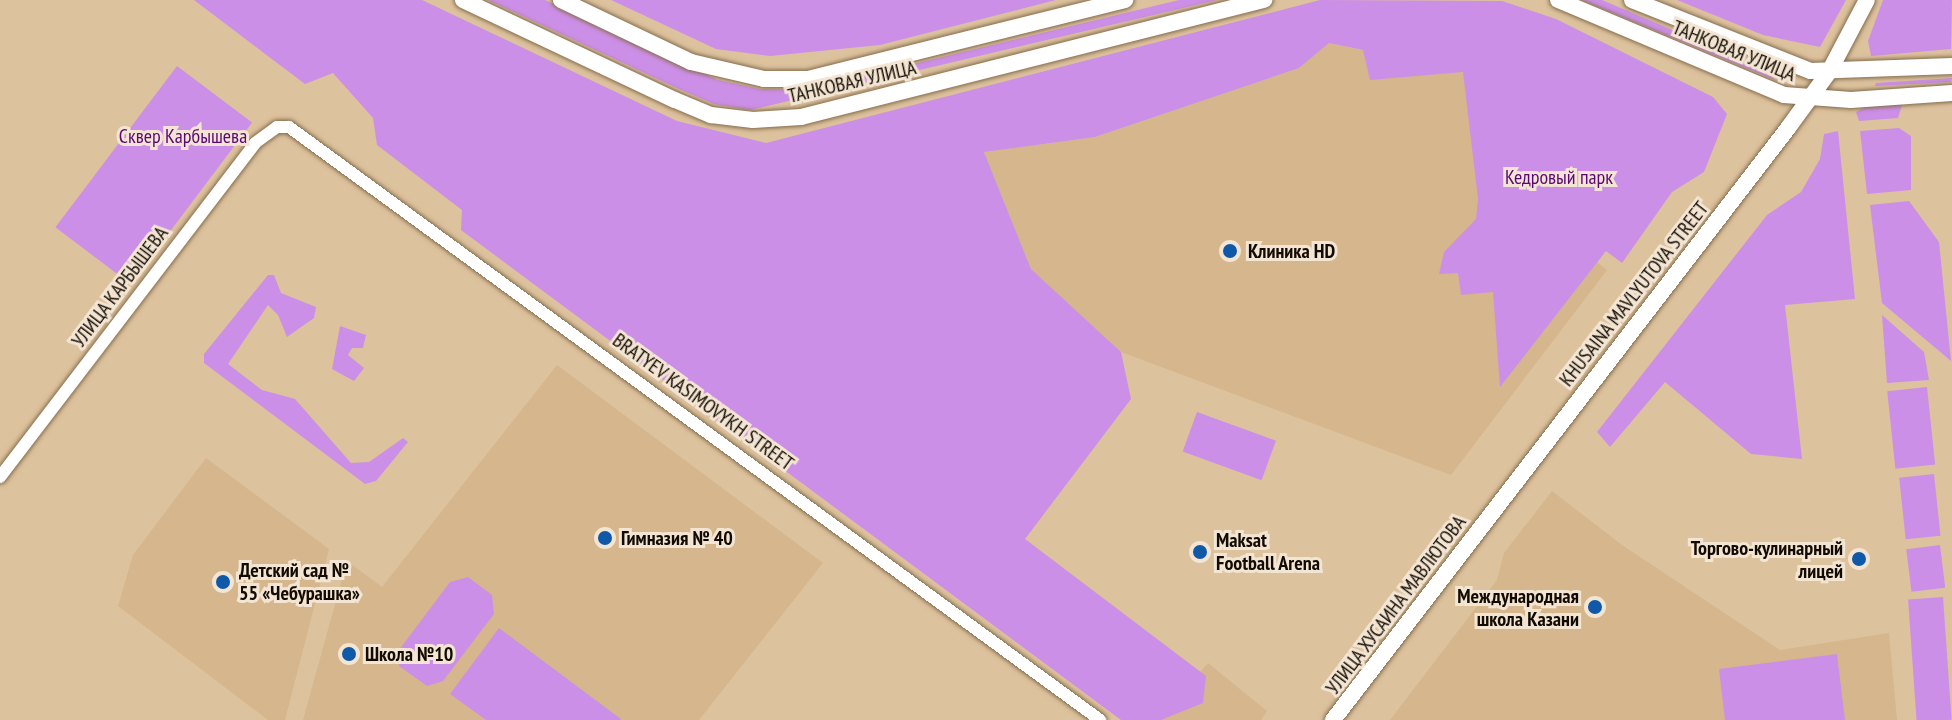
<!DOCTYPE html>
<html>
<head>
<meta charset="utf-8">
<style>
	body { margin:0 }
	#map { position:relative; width:1952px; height:720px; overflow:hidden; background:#ddc29e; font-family:"PT Sans Narrow",sans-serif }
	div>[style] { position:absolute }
	.built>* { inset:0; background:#d6b68c }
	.green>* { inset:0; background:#cc8fe7; transform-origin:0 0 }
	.roads { filter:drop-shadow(0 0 2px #866d4c) drop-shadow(0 0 2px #866d4c) }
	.street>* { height:12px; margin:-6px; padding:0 6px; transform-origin:6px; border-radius:6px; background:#fff }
	.secondary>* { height:16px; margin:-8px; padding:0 8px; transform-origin:8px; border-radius:8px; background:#fff }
	.dots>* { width:22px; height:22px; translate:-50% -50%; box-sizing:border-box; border:4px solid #f3e5d3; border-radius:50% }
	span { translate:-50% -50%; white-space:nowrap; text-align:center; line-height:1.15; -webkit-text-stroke:6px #f3e5d3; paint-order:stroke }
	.street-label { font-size:20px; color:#130a01 }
	.park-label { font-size:20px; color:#5c0777 }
	.poi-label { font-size:20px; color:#130a01; font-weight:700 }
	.left { translate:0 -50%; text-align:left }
	.right { translate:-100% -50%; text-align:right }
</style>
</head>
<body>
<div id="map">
	<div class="built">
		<i style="clip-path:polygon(1329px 43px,1465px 72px,1482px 171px,1607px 270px,1451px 475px,1121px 352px,1031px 269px,984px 152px,1095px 137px,1299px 68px)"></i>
		<i style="clip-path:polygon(557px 365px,823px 563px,699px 720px,303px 720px,347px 561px,382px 587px)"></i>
		<i style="clip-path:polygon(206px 458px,329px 549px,285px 720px,268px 720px,118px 606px,133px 555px)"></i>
		<i style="clip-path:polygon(1552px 491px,1622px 545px,1780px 650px,1889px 633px,1897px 720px,1390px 720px,1497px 580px,1504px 553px)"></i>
		<i style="clip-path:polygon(1208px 663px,1267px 711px,1261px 720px,1157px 720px)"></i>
	</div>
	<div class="green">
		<i style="clip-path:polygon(194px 0,422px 0,677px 121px,766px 143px,1320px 0,1502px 1px,1556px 19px,1713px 97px,1727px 114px,1704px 172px,1672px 192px,1622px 263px,1606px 251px,1500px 387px,1493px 292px,1461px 295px,1458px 273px,1439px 274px,1444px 252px,1476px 219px,1478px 199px,1463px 72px,1370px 80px,1363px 50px,1329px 43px,1299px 68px,1095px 137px,984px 152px,1031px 269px,1121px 352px,1131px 399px,1025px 539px,1206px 676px,1203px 703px,1161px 720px,1121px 720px,461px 230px,462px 210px,377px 145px,373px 118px,333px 73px,305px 84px)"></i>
		<i style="clip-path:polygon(488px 0,545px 0,718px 80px,760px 89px,806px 90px,1179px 0,1217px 0,750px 110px,714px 104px,679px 89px)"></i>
		<i style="clip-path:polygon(611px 0,1056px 0,880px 45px,770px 56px,716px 49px)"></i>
		<i style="clip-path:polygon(1581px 0,1602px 0,1766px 70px,1775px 80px)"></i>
		<i style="clip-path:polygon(1677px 0,1846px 0,1820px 47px,1763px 35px)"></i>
		<i style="clip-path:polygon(1883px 0,1952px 0,1951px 49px,1871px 56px,1868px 41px)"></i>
		<i style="left:177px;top:66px;width:94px;height:202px;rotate:37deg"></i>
		<i style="clip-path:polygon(1952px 78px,1951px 82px,1875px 86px,1876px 83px)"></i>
		<i style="clip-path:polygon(1903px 102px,1898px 118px,1859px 121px,1856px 112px,1865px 107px)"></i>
		<i style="clip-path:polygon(1899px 128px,1911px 136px,1911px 190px,1867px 194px,1860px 131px)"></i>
		<i style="clip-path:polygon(1838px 131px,1855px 299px,1785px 305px,1802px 459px,1751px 454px,1665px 382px,1610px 447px,1597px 432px,1767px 215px,1801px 192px,1820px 159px,1824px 134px)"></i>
		<i style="clip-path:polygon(1909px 201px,1939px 242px,1951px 361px,1882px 303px,1870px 205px)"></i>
		<i style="clip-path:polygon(268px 275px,274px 275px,281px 293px,316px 307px,314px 318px,287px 337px,278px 315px,268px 305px,228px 364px,262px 390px,295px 399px,351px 463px,369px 462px,403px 438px,408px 442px,376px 481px,365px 484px,204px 363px,204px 354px)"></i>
		<i style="clip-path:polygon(1882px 315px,1924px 352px,1929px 380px,1887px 383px)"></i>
		<i style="clip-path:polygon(340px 326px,366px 335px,363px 348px,352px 348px,348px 355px,364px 368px,354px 381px,332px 369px)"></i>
		<i style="left:1927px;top:387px;width:78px;height:40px;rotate:84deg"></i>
		<i style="left:1197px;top:412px;width:84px;height:42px;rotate:20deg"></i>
		<i style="left:1934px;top:474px;width:62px;height:35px;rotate:84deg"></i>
		<i style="left:1940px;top:545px;width:43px;height:34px;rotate:83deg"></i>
		<i style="clip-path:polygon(468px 577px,492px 595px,494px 614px,443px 681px,427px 686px,399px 666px,399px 650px,450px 582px)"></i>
		<i style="left:1943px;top:597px;width:123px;height:35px;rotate:86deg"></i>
		<i style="clip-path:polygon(499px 628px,621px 719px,620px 720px,486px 720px,450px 694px)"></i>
		<i style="clip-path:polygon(1837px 654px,1845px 720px,1725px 720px,1719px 669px)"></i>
	</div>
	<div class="roads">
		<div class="street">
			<i style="left:0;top:477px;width:420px;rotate:-52.6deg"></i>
			<i style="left:255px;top:143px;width:27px;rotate:-36deg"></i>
			<i style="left:277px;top:127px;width:12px"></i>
			<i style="left:289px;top:127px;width:1005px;rotate:36.17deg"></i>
		</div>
		<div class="secondary">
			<i style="left:463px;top:0;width:234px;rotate:25.3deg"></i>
			<i style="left:675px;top:100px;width:39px;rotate:23deg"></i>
			<i style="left:711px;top:115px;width:42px;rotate:6.8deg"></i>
			<i style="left:753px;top:120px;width:48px;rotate:-3.6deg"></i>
			<i style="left:801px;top:117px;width:478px;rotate:-14.2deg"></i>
			<i style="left:561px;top:0;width:144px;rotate:25.5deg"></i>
			<i style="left:691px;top:62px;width:75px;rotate:13.1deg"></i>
			<i style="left:764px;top:79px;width:44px"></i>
			<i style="left:808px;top:79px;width:327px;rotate:-14deg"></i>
			<i style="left:1558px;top:0;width:245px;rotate:22.8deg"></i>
			<i style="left:1784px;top:95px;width:67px;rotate:4.3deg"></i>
			<i style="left:1851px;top:100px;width:101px;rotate:-4deg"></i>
			<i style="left:1632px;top:0;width:192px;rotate:21.7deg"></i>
			<i style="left:1810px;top:71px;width:142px;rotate:-2deg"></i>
			<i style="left:1333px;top:720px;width:747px;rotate:-52.45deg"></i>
			<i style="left:1788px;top:128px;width:69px;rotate:-53.8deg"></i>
			<i style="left:1829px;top:72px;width:81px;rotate:-62.2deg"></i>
		</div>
	</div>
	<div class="dots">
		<i style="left:1230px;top:251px;background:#1059a8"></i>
		<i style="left:605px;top:538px;background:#1059a8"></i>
		<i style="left:1200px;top:552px;background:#1059a8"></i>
		<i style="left:1859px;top:559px;background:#1059a8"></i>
		<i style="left:223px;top:582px;background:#1059a8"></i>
		<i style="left:1595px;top:607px;background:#1059a8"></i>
		<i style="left:349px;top:654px;background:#1059a8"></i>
	</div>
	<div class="street-label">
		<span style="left:1734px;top:51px;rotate:22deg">ТАНКОВАЯ УЛИЦА</span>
		<span style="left:852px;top:82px;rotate:-13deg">ТАНКОВАЯ УЛИЦА</span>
		<span style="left:120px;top:287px;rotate:-53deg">УЛИЦА КАРБЫШЕВА</span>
		<span style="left:1634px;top:294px;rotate:-52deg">KHUSAINA MAVLYUTOVA STREET</span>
		<span style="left:703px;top:402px;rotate:36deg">BRATYEV KASIMOVYKH STREET</span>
		<span style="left:1396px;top:605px;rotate:-53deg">УЛИЦА ХУСАИНА МАВЛЮТОВА</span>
	</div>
	<div class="park-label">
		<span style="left:183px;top:136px">Сквер Карбышева</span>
		<span style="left:1559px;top:177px">Кедровый парк</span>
	</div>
	<div class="poi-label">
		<span class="left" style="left:1248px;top:251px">Клиника HD</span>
		<span class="left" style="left:621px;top:538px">Гимназия № 40</span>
		<span class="left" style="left:1216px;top:552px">Maksat<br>Football Arena</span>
		<span class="right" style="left:1843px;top:560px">Торгово-кулинарный<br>лицей</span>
		<span class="left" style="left:239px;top:582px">Детский сад №<br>55 «Чебурашка»</span>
		<span class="right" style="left:1579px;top:608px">Международная<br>школа Казани</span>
		<span class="left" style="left:365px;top:654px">Школа №10</span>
	</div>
</div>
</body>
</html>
